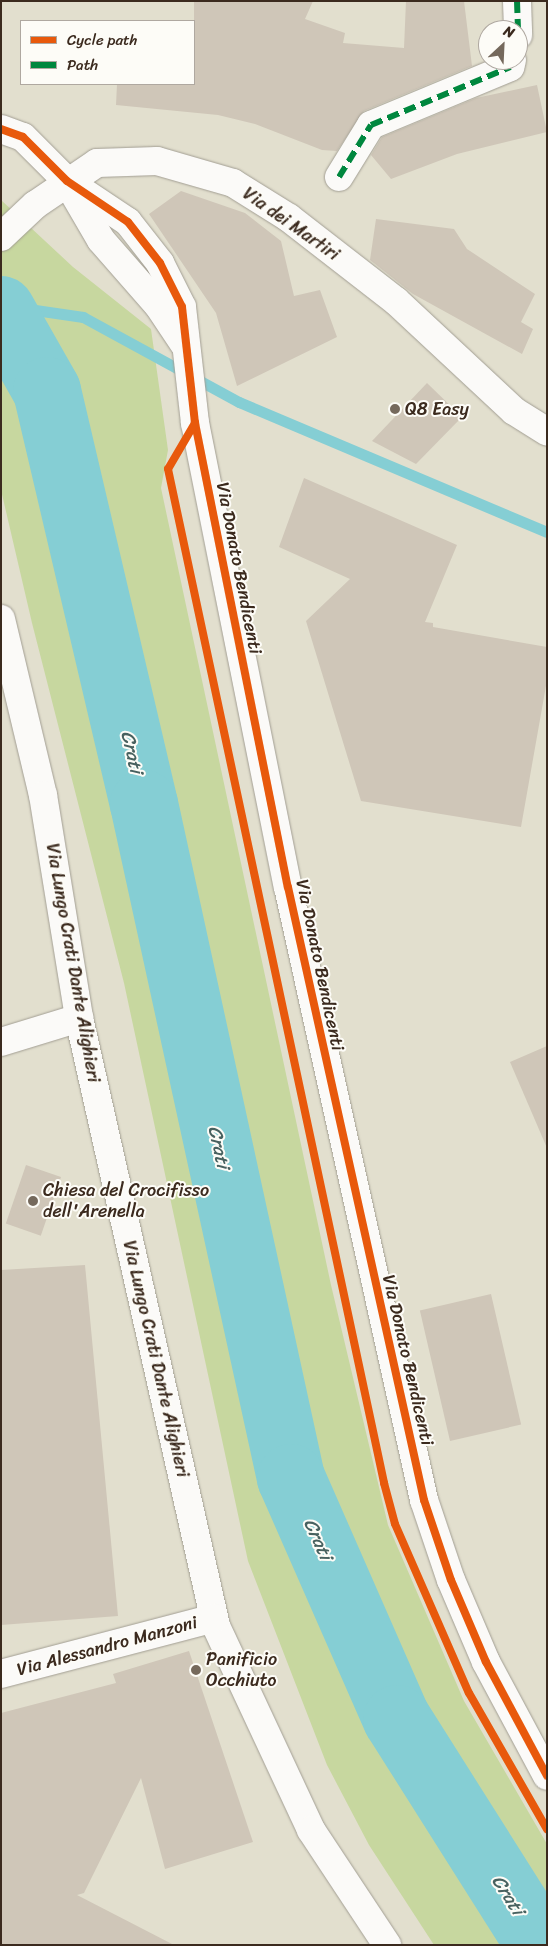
<!DOCTYPE html>
<html>
<head>
<meta charset="utf-8">
<style>
	body { margin:0 }
	#map { position:relative; width:548px; height:1946px; overflow:hidden; background:#e2dfce; font-family:Sriracha,sans-serif }
	div>[style] { position:absolute }
	.green>* { inset:0; background:#c7d79f }
	.stream>* { height:11px; margin:-5.5px; padding:0 5.5px; transform-origin:5.5px; border-radius:5.5px; background:#85ced4 }
	.river>* { height:68px; margin:-34px; padding:0 34px; transform-origin:34px; border-radius:34px; background:#85ced4 }
	.building>* { inset:0; background:#cfc6b8; transform-origin:0 0 }
	.roads { filter:drop-shadow(0 0 1px #a29e93) drop-shadow(0 0 1px #a29e93) }
	.minor>* { height:28px; margin:-14px; padding:0 14px; transform-origin:14px; border-radius:14px; background:#fbfaf8 }
	.quiet>* { height:6px; margin-top:-3px; transform-origin:0; background:repeating-linear-gradient(90deg,#00873e 0 12px,transparent 0 18px) }
	.cycleway>* { height:8px; margin:-4px; padding:0 4px; transform-origin:4px; border-radius:4px; background:#e8590c }
	.dots>* { width:14px; height:14px; translate:-50% -50%; box-sizing:border-box; border:2px solid #fdfcf7; border-radius:50% }
	span { translate:-50% -50%; white-space:nowrap; text-align:center; line-height:1.15; -webkit-text-stroke:4px #fdfcf7; paint-order:stroke }
	.street-label { font-size:18px; color:#3b2a1e }
	.poi-label { font-size:18px; color:#3b2a1e }
	.left { translate:0 -50%; text-align:left }
	.water-label { font-size:19px; color:#47615f; font-style:italic }
	.frame { position:absolute; inset:0; border:2px solid #3b2a1e; pointer-events:none }
	.legend { position:absolute; left:20px; top:20px; width:175px; height:65px; box-sizing:border-box; background:#fdfcf7; border:1px solid #afa8a0; margin:0; padding:6px 9px; list-style:none; font-size:15px; color:#3b2a1e }
	.legend li { display:flex; align-items:center; gap:10px; height:25px }
	.legend b { width:25px; border:1px solid #afa8a0 }
	.north { position:absolute; left:478px; top:20px; width:50px; height:50px; box-sizing:border-box; background:#fdfcf7; border:1px solid #afa8a0; border-radius:50%; rotate:25deg; font-size:14px; font-weight:700; line-height:20px; text-align:center; color:#3b2a1e }
	.north::after { content:''; display:block; margin:auto; width:18px; height:22px; background:#75695c; clip-path:polygon(50% 0,100% 100%,50% 72%,0 100%) }
</style>
</head>
<body>
<div id="map">
	<div class="green">
		<i style="clip-path:polygon(1px 200px,73px 267px,151px 329px,168px 450px,161px 488px,331px 1285px,388px 1525px,464px 1701px,547px 1844px,547px 1945px,434px 1945px,369px 1845px,327px 1765px,248px 1561px,124px 983px,32px 623px,1px 490px)"></i>
	</div>
	<div class="stream">
		<i style="left:1px;top:305px;width:83px;rotate:8.3deg"></i>
		<i style="left:83px;top:317px;width:178px;rotate:28.6deg"></i>
		<i style="left:239px;top:402px;width:334px;rotate:22.9deg"></i>
	</div>
	<div class="river">
		<i style="left:1px;top:310px;width:93px;rotate:60.4deg"></i>
		<i style="left:47px;top:391px;width:424px;rotate:76.8deg"></i>
		<i style="left:144px;top:804px;width:690px;rotate:77.7deg"></i>
		<i style="left:291px;top:1478px;width:263px;rotate:66.3deg"></i>
		<i style="left:397px;top:1719px;width:267px;rotate:57.7deg"></i>
	</div>
	<div class="building">
		<i style="clip-path:polygon(194px 1px,313px 1px,305px 19px,345px 33px,343px 43px,404px 48px,406px 1px,464px 1px,472px 66px,364px 111px,337px 151px,322px 150px,255px 124px,218px 115px,116px 105px,117px 84px,194px 84px)"></i>
		<i style="clip-path:polygon(537px 85px,547px 132px,457px 154px,391px 179px,371px 155px,382px 137px,476px 98px)"></i>
		<i style="clip-path:polygon(181px 191px,245px 213px,281px 241px,294px 296px,320px 290px,337px 337px,237px 386px,216px 313px,149px 214px)"></i>
		<i style="clip-path:polygon(376px 219px,454px 229px,467px 249px,535px 294px,521px 322px,533px 329px,522px 354px,413px 294px,370px 260px)"></i>
		<i style="clip-path:polygon(427px 383px,462px 417px,416px 464px,372px 441px)"></i>
		<i style="clip-path:polygon(304px 478px,457px 545px,425px 622px,433px 623px,433px 627px,547px 647px,547px 680px,521px 827px,361px 801px,306px 621px,350px 579px,279px 547px)"></i>
		<i style="clip-path:polygon(547px 1046px,547px 1148px,510px 1062px)"></i>
		<i style="left:26px;top:1165px;width:37px;height:62px;rotate:19deg"></i>
		<i style="clip-path:polygon(85px 1265px,118px 1616px,1px 1625px,1px 1270px)"></i>
		<i style="left:491px;top:1294px;width:134px;height:73px;rotate:77deg"></i>
		<i style="clip-path:polygon(189px 1651px,253px 1842px,165px 1869px,141px 1778px,84px 1893px,77px 1895px,174px 1945px,1px 1945px,1px 1713px,116px 1683px,113px 1674px)"></i>
	</div>
	<div class="roads">
		<div class="minor">
			<i style="left:517px;top:1px;width:34px;rotate:88deg"></i>
			<i style="left:1px;top:129px;width:23px;rotate:20deg"></i>
			<i style="left:23px;top:137px;width:62px;rotate:45deg"></i>
			<i style="left:67px;top:181px;width:73px;rotate:33.9deg"></i>
			<i style="left:128px;top:222px;width:52px;rotate:52deg"></i>
			<i style="left:160px;top:263px;width:49px;rotate:63.4deg"></i>
			<i style="left:182px;top:307px;width:117px;rotate:83.6deg"></i>
			<i style="left:195px;top:423px;width:473px;rotate:78.7deg"></i>
			<i style="left:288px;top:887px;width:628px;rotate:77.49deg"></i>
			<i style="left:424px;top:1500px;width:84px;rotate:71.4deg"></i>
			<i style="left:451px;top:1580px;width:89px;rotate:66.9deg"></i>
			<i style="left:486px;top:1662px;width:129px;rotate:61.8deg"></i>
			<i style="left:339px;top:177px;width:61px;rotate:-58.4deg"></i>
			<i style="left:371px;top:125px;width:151px;rotate:-22.6deg"></i>
			<i style="left:510px;top:67px;width:7px;rotate:-74deg"></i>
			<i style="left:70px;top:187px;width:61px;rotate:59.7deg"></i>
			<i style="left:101px;top:240px;width:86px;rotate:48.8deg"></i>
			<i style="left:158px;top:305px;width:47px;rotate:56.3deg"></i>
			<i style="left:1px;top:237px;width:47px;rotate:-43.3deg"></i>
			<i style="left:35px;top:205px;width:75px;rotate:-34.1deg"></i>
			<i style="left:97px;top:163px;width:60px;rotate:-1.9deg"></i>
			<i style="left:157px;top:161px;width:79px;rotate:16.1deg"></i>
			<i style="left:233px;top:183px;width:66px;rotate:32deg"></i>
			<i style="left:289px;top:218px;width:135px;rotate:37.8deg"></i>
			<i style="left:396px;top:301px;width:161px;rotate:43deg"></i>
			<i style="left:514px;top:411px;width:39px;rotate:32deg"></i>
			<i style="left:1px;top:619px;width:181px;rotate:76.6deg"></i>
			<i style="left:43px;top:795px;width:226px;rotate:80.8deg"></i>
			<i style="left:79px;top:1018px;width:623px;rotate:77.3deg"></i>
			<i style="left:216px;top:1626px;width:225px;rotate:65deg"></i>
			<i style="left:311px;top:1830px;width:138px;rotate:56.5deg"></i>
			<i style="left:1px;top:1042px;width:82px;rotate:-17.1deg"></i>
			<i style="left:1px;top:1674px;width:220px;rotate:-14.7deg"></i>
		</div>
	</div>
	<div class="quiet">
		<i style="left:517px;top:1px;width:34px;rotate:88deg"></i>
		<i style="left:339px;top:177px;width:61px;rotate:-58.4deg"></i>
		<i style="left:371px;top:125px;width:151px;rotate:-22.6deg"></i>
		<i style="left:510px;top:67px;width:7px;rotate:-74deg"></i>
	</div>
	<div class="cycleway">
		<i style="left:1px;top:129px;width:23px;rotate:20deg"></i>
		<i style="left:23px;top:137px;width:62px;rotate:45deg"></i>
		<i style="left:67px;top:181px;width:73px;rotate:33.9deg"></i>
		<i style="left:128px;top:222px;width:52px;rotate:52deg"></i>
		<i style="left:160px;top:263px;width:49px;rotate:63.4deg"></i>
		<i style="left:182px;top:307px;width:117px;rotate:83.6deg"></i>
		<i style="left:195px;top:423px;width:473px;rotate:78.7deg"></i>
		<i style="left:288px;top:887px;width:628px;rotate:77.49deg"></i>
		<i style="left:424px;top:1500px;width:84px;rotate:71.4deg"></i>
		<i style="left:451px;top:1580px;width:89px;rotate:66.9deg"></i>
		<i style="left:486px;top:1662px;width:129px;rotate:61.8deg"></i>
		<i style="left:195px;top:423px;width:53px;rotate:120.4deg"></i>
		<i style="left:168px;top:469px;width:1037px;rotate:77.97deg"></i>
		<i style="left:384px;top:1483px;width:42px;rotate:75deg"></i>
		<i style="left:395px;top:1524px;width:184px;rotate:66.4deg"></i>
		<i style="left:469px;top:1693px;width:157px;rotate:60.2deg"></i>
	</div>
	<div class="dots">
		<i style="left:395px;top:409px;background:#75695c"></i>
		<i style="left:33px;top:1201px;background:#75695c"></i>
		<i style="left:196px;top:1670px;background:#75695c"></i>
	</div>
	<div class="street-label">
		<span style="left:291px;top:224px;rotate:35deg">Via dei Martiri</span>
		<span style="left:239px;top:568px;rotate:79deg">Via Donato Bendicenti</span>
		<span style="left:73px;top:963px;rotate:80deg">Via Lungo Crati Dante Alighieri</span>
		<span style="left:320px;top:965px;rotate:78deg">Via Donato Bendicenti</span>
		<span style="left:156px;top:1359px;rotate:77deg">Via Lungo Crati Dante Alighieri</span>
		<span style="left:408px;top:1360px;rotate:77deg">Via Donato Bendicenti</span>
		<span style="left:107px;top:1646px;rotate:-15deg">Via Alessandro Manzoni</span>
	</div>
	<div class="poi-label">
		<span class="left" style="left:405px;top:409px">Q8 Easy</span>
		<span class="left" style="left:43px;top:1201px">Chiesa del Crocifisso<br>dell'Arenella</span>
		<span class="left" style="left:206px;top:1670px">Panificio<br>Occhiuto</span>
	</div>
	<div class="water-label">
		<span style="left:132px;top:752px;rotate:77deg">Crati</span>
		<span style="left:219px;top:1147px;rotate:78deg">Crati</span>
		<span style="left:318px;top:1539px;rotate:66deg">Crati</span>
		<span style="left:508px;top:1895px;rotate:58deg">Crati</span>
	</div>
	<div class="frame"></div>
	<ul class="legend">
	<li><b style="height:6px;background:#e8590c"></b>Cycle path</li>
	<li><b style="height:6px;background:#00873e"></b>Path</li>
	</ul>
	<div class="north">N</div>
</div>
</body>
</html>
